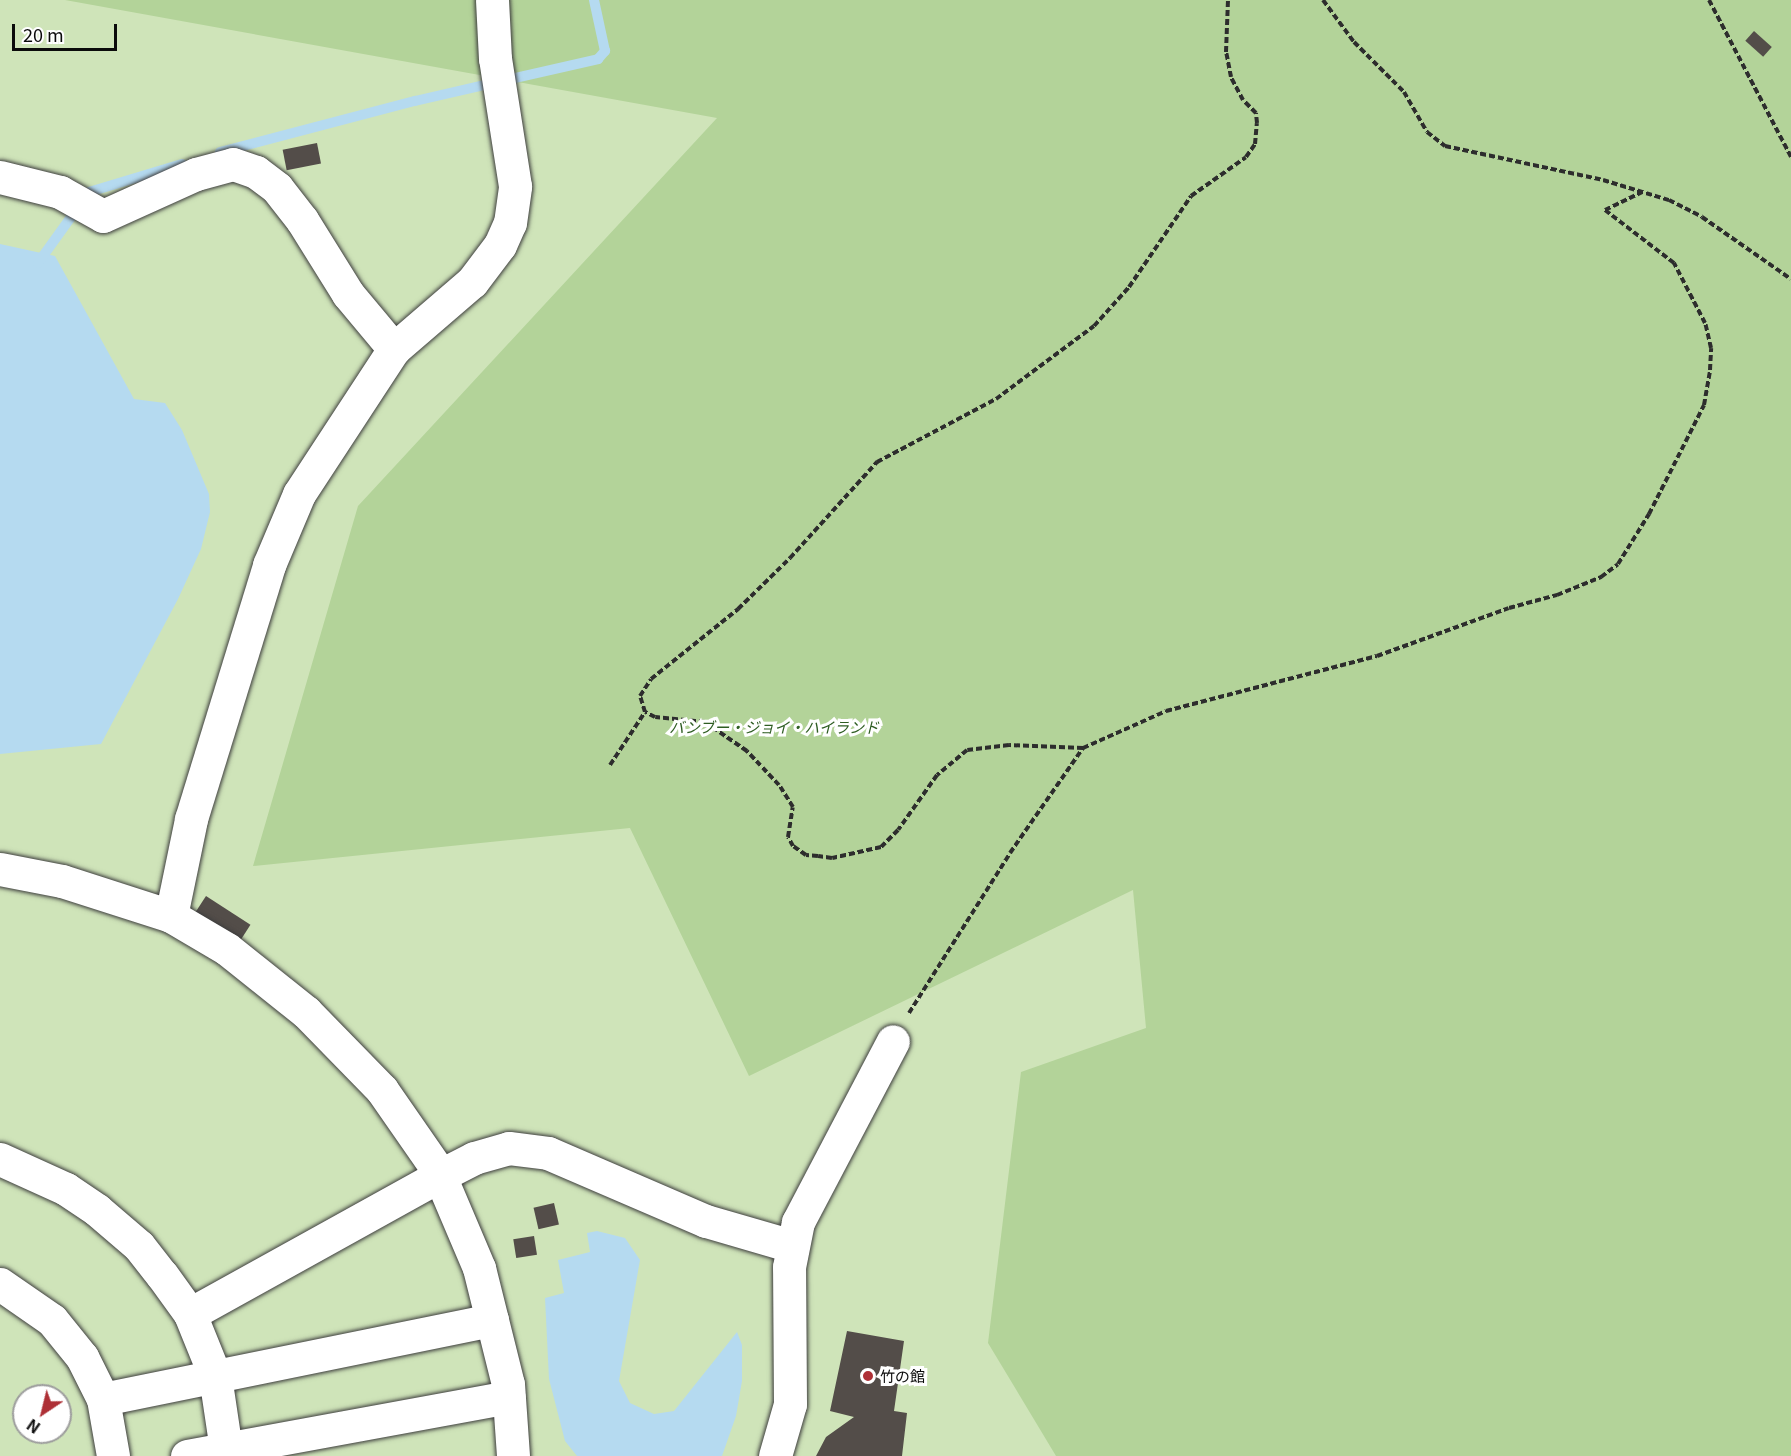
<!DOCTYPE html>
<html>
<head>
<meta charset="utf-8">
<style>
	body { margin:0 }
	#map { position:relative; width:1791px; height:1456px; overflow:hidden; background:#fdfaec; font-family:Georgia,"Noto Sans JP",serif }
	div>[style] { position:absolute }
	.green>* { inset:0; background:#cfe4b9 }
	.forest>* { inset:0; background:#b3d399 }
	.water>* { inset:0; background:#b5daf0 }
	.stream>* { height:10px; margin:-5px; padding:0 5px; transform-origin:5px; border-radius:5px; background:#b5daf0 }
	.building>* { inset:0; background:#534d49; transform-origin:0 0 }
	.path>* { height:4px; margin-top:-2px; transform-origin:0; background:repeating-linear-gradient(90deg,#2d2d2d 0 6px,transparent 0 9px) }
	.roads { filter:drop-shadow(0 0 2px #3e3e3e) drop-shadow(0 0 2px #3e3e3e) }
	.street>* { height:33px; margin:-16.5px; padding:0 16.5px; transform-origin:16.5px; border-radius:16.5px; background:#fff }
	.dots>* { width:16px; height:16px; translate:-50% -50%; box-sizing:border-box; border:3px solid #fff; border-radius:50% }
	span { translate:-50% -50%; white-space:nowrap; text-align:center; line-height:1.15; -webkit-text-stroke:6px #fff; paint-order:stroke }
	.park-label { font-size:15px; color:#2e5d22; font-style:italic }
	.poi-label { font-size:15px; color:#0b0b0b }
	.left { translate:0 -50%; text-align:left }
	.north { position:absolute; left:12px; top:1384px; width:60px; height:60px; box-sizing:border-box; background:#fff; border:2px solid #9d9d9d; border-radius:50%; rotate:215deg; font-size:16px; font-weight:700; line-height:24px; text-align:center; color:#0b0b0b }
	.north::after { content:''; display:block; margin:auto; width:21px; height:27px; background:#ae3036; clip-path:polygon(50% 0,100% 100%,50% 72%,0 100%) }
	.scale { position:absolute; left:12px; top:24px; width:105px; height:27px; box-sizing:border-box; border:3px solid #0b0b0b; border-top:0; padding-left:8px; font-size:18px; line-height:21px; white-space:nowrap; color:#0b0b0b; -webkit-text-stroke:4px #fff; paint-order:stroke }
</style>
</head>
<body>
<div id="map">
	<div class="green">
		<i style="clip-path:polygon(evenodd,0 0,1791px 0,1458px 1456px,0 1456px,0 0,24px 1396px,60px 1396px,60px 1432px,24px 1432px,24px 1396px)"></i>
	</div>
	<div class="forest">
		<i style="clip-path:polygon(65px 0,1791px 0,1791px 1456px,1056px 1456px,988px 1343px,1021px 1072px,1146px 1028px,1133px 890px,749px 1076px,630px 828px,253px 866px,358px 506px,717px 118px)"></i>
	</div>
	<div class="water">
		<i style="clip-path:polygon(0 244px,55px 256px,134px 399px,165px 403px,182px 430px,209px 494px,210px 512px,201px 549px,178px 599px,101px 744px,0 754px)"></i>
		<i style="clip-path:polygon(597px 1231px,625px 1238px,640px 1260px,619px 1381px,630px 1403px,654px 1414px,674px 1411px,737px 1332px,742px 1345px,742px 1381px,736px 1416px,722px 1456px,577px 1456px,565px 1441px,549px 1379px,545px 1298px,564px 1293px,558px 1260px,590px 1252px,587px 1233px)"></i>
	</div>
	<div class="stream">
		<i style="left:220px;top:152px;width:202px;rotate:-14.7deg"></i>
		<i style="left:415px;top:101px;width:188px;rotate:-12.9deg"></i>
		<i style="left:598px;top:59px;width:11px;rotate:-49deg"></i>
		<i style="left:605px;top:51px;width:52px;rotate:-102.2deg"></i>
		<i style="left:38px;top:263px;width:87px;rotate:-54.3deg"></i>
		<i style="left:89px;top:192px;width:97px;rotate:-16.8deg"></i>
	</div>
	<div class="building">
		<i style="left:1754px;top:31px;width:24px;height:13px;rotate:42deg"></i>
		<i style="left:317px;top:143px;width:21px;height:35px;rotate:79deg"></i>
		<i style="left:206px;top:896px;width:53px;height:20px;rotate:33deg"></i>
		<i style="left:554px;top:1203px;width:22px;height:21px;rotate:77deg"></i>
		<i style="left:534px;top:1236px;width:19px;height:21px;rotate:81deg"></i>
		<i style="clip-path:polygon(847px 1331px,904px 1341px,894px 1411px,907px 1413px,902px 1456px,816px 1456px,826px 1437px,854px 1417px,830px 1411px)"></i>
	</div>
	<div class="path">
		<i style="left:1323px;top:0;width:52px;rotate:53.6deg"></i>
		<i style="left:1354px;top:42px;width:71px;rotate:45deg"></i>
		<i style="left:1404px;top:92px;width:46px;rotate:60.1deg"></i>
		<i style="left:1427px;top:132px;width:23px;rotate:38deg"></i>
		<i style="left:1445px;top:146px;width:162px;rotate:12.1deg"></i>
		<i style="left:1603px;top:180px;width:69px;rotate:16.9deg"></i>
		<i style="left:1669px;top:200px;width:37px;rotate:27deg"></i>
		<i style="left:1702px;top:217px;width:108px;rotate:34.9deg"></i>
		<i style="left:1709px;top:0;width:177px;rotate:62.4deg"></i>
		<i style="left:1083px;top:748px;width:74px;rotate:-177.7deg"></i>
		<i style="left:1009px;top:745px;width:42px;rotate:173.2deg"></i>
		<i style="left:967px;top:750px;width:39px;rotate:140deg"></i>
		<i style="left:937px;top:775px;width:67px;rotate:125.3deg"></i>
		<i style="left:898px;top:830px;width:24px;rotate:135deg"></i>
		<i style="left:881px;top:847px;width:50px;rotate:167.3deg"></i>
		<i style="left:832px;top:858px;width:14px;rotate:-172deg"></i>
		<i style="left:818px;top:856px;width:12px;rotate:-175deg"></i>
		<i style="left:806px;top:855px;width:16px;rotate:-145deg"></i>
		<i style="left:793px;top:846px;width:10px;rotate:-119deg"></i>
		<i style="left:788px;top:837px;width:30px;rotate:-81deg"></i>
		<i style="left:793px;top:807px;width:26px;rotate:-122deg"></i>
		<i style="left:779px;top:785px;width:47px;rotate:-133.3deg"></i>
		<i style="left:747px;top:751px;width:51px;rotate:-145.4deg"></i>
		<i style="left:705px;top:722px;width:50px;rotate:-174.3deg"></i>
		<i style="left:655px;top:717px;width:11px;rotate:-153deg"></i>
		<i style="left:645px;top:712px;width:17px;rotate:-107deg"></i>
		<i style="left:640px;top:696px;width:20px;rotate:-57deg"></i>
		<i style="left:651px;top:679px;width:112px;rotate:-38.8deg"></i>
		<i style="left:738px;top:609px;width:73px;rotate:-44.4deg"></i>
		<i style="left:790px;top:558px;width:130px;rotate:-47.8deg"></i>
		<i style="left:877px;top:462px;width:135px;rotate:-27.9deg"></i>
		<i style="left:996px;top:399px;width:122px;rotate:-36.7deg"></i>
		<i style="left:1094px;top:326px;width:52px;rotate:-48.1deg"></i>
		<i style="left:1129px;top:287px;width:110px;rotate:-55.7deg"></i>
		<i style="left:1191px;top:196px;width:67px;rotate:-35.3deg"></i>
		<i style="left:1246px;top:157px;width:16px;rotate:-55deg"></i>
		<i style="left:1255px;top:144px;width:21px;rotate:-85deg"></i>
		<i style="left:1257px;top:123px;width:10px;rotate:-96deg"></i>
		<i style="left:1256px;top:113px;width:18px;rotate:-135deg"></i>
		<i style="left:1243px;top:100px;width:26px;rotate:-118deg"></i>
		<i style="left:1231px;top:77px;width:25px;rotate:-101deg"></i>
		<i style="left:1226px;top:52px;width:52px;rotate:-87.8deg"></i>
		<i style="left:610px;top:765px;width:64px;rotate:-56.6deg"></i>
		<i style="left:909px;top:1013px;width:189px;rotate:-57.7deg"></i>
		<i style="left:1010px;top:853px;width:128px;rotate:-55.2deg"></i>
		<i style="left:1083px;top:748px;width:91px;rotate:-24deg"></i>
		<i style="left:1166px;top:711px;width:218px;rotate:-14.6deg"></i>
		<i style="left:1377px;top:656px;width:140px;rotate:-20deg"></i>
		<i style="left:1509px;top:608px;width:50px;rotate:-15.2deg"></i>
		<i style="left:1557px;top:595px;width:48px;rotate:-22.2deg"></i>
		<i style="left:1601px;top:577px;width:21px;rotate:-37deg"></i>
		<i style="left:1618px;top:564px;width:59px;rotate:-58.2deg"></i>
		<i style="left:1649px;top:514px;width:122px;rotate:-63.2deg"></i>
		<i style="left:1704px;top:405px;width:36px;rotate:-80deg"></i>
		<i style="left:1710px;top:370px;width:22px;rotate:-87deg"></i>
		<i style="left:1711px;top:348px;width:26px;rotate:-103deg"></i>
		<i style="left:1705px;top:323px;width:68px;rotate:-117.3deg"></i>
		<i style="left:1674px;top:263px;width:87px;rotate:-142.5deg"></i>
		<i style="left:1605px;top:210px;width:41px;rotate:-25.9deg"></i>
	</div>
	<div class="roads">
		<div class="street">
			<i style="left:0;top:177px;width:62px;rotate:14deg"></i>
			<i style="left:60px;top:192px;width:49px;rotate:29.2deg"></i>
			<i style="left:103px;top:216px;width:102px;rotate:-24.3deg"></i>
			<i style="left:196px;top:174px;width:38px;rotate:-15deg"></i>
			<i style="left:233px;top:164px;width:24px;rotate:19deg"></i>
			<i style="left:256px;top:172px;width:26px;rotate:37deg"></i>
			<i style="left:277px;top:188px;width:41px;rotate:52deg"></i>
			<i style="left:302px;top:220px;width:87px;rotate:58.1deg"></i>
			<i style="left:348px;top:294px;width:72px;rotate:50.1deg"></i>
			<i style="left:0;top:869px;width:63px;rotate:11deg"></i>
			<i style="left:62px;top:881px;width:114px;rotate:17.8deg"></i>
			<i style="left:171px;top:916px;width:65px;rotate:30.5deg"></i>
			<i style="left:227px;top:949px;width:101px;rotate:38.6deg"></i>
			<i style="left:306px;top:1012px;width:109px;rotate:45.7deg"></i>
			<i style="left:382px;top:1090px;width:96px;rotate:55.2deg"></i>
			<i style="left:437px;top:1169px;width:108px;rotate:67deg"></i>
			<i style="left:479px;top:1268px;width:120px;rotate:76deg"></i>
			<i style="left:508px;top:1384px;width:72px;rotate:86deg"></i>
			<i style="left:171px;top:916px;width:99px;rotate:-78.3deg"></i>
			<i style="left:191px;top:819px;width:266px;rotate:-72.9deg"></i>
			<i style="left:269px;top:565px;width:77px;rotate:-67.1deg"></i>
			<i style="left:299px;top:494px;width:173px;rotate:-56.8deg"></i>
			<i style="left:394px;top:349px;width:103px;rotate:-40.7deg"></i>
			<i style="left:472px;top:282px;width:46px;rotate:-52.9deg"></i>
			<i style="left:500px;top:245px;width:24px;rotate:-66deg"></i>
			<i style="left:510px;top:223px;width:37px;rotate:-82deg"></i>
			<i style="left:515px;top:186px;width:129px;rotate:-98.9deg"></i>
			<i style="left:495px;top:59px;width:59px;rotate:-92.9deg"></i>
			<i style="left:0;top:1159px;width:72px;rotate:24.4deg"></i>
			<i style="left:66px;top:1189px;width:37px;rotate:34deg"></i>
			<i style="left:97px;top:1210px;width:55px;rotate:40.6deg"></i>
			<i style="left:139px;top:1246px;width:37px;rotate:52deg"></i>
			<i style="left:162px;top:1275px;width:48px;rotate:54.3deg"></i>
			<i style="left:190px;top:1314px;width:67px;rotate:68deg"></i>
			<i style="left:215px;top:1376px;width:81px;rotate:81.5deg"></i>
			<i style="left:0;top:1284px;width:63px;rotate:34.7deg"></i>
			<i style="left:52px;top:1320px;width:48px;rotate:51deg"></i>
			<i style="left:82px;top:1357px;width:47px;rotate:63.4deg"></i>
			<i style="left:103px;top:1399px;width:58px;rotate:80deg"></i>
			<i style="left:190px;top:1314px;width:285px;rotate:-29deg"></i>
			<i style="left:439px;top:1176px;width:39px;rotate:-27deg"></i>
			<i style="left:474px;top:1158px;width:36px;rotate:-16deg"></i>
			<i style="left:509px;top:1148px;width:39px;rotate:7deg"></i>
			<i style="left:548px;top:1153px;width:172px;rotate:23.3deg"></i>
			<i style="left:706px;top:1221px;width:90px;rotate:16.2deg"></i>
			<i style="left:103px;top:1399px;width:397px;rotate:-11.5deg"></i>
			<i style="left:187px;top:1456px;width:327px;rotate:-10.4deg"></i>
			<i style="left:775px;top:1456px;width:54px;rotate:-73.9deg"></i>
			<i style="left:790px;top:1404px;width:137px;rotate:-90.4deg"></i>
			<i style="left:789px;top:1267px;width:46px;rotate:-78.7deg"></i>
			<i style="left:798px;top:1222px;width:204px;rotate:-62.3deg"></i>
		</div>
	</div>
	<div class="dots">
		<i style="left:868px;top:1376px;background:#ae3036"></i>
	</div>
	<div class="park-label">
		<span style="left:774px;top:727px">バンブー・ジョイ・ハイランド</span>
	</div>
	<div class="poi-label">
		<span class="left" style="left:880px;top:1376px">竹の館</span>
	</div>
	<div class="north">N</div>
	<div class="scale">20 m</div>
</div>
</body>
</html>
